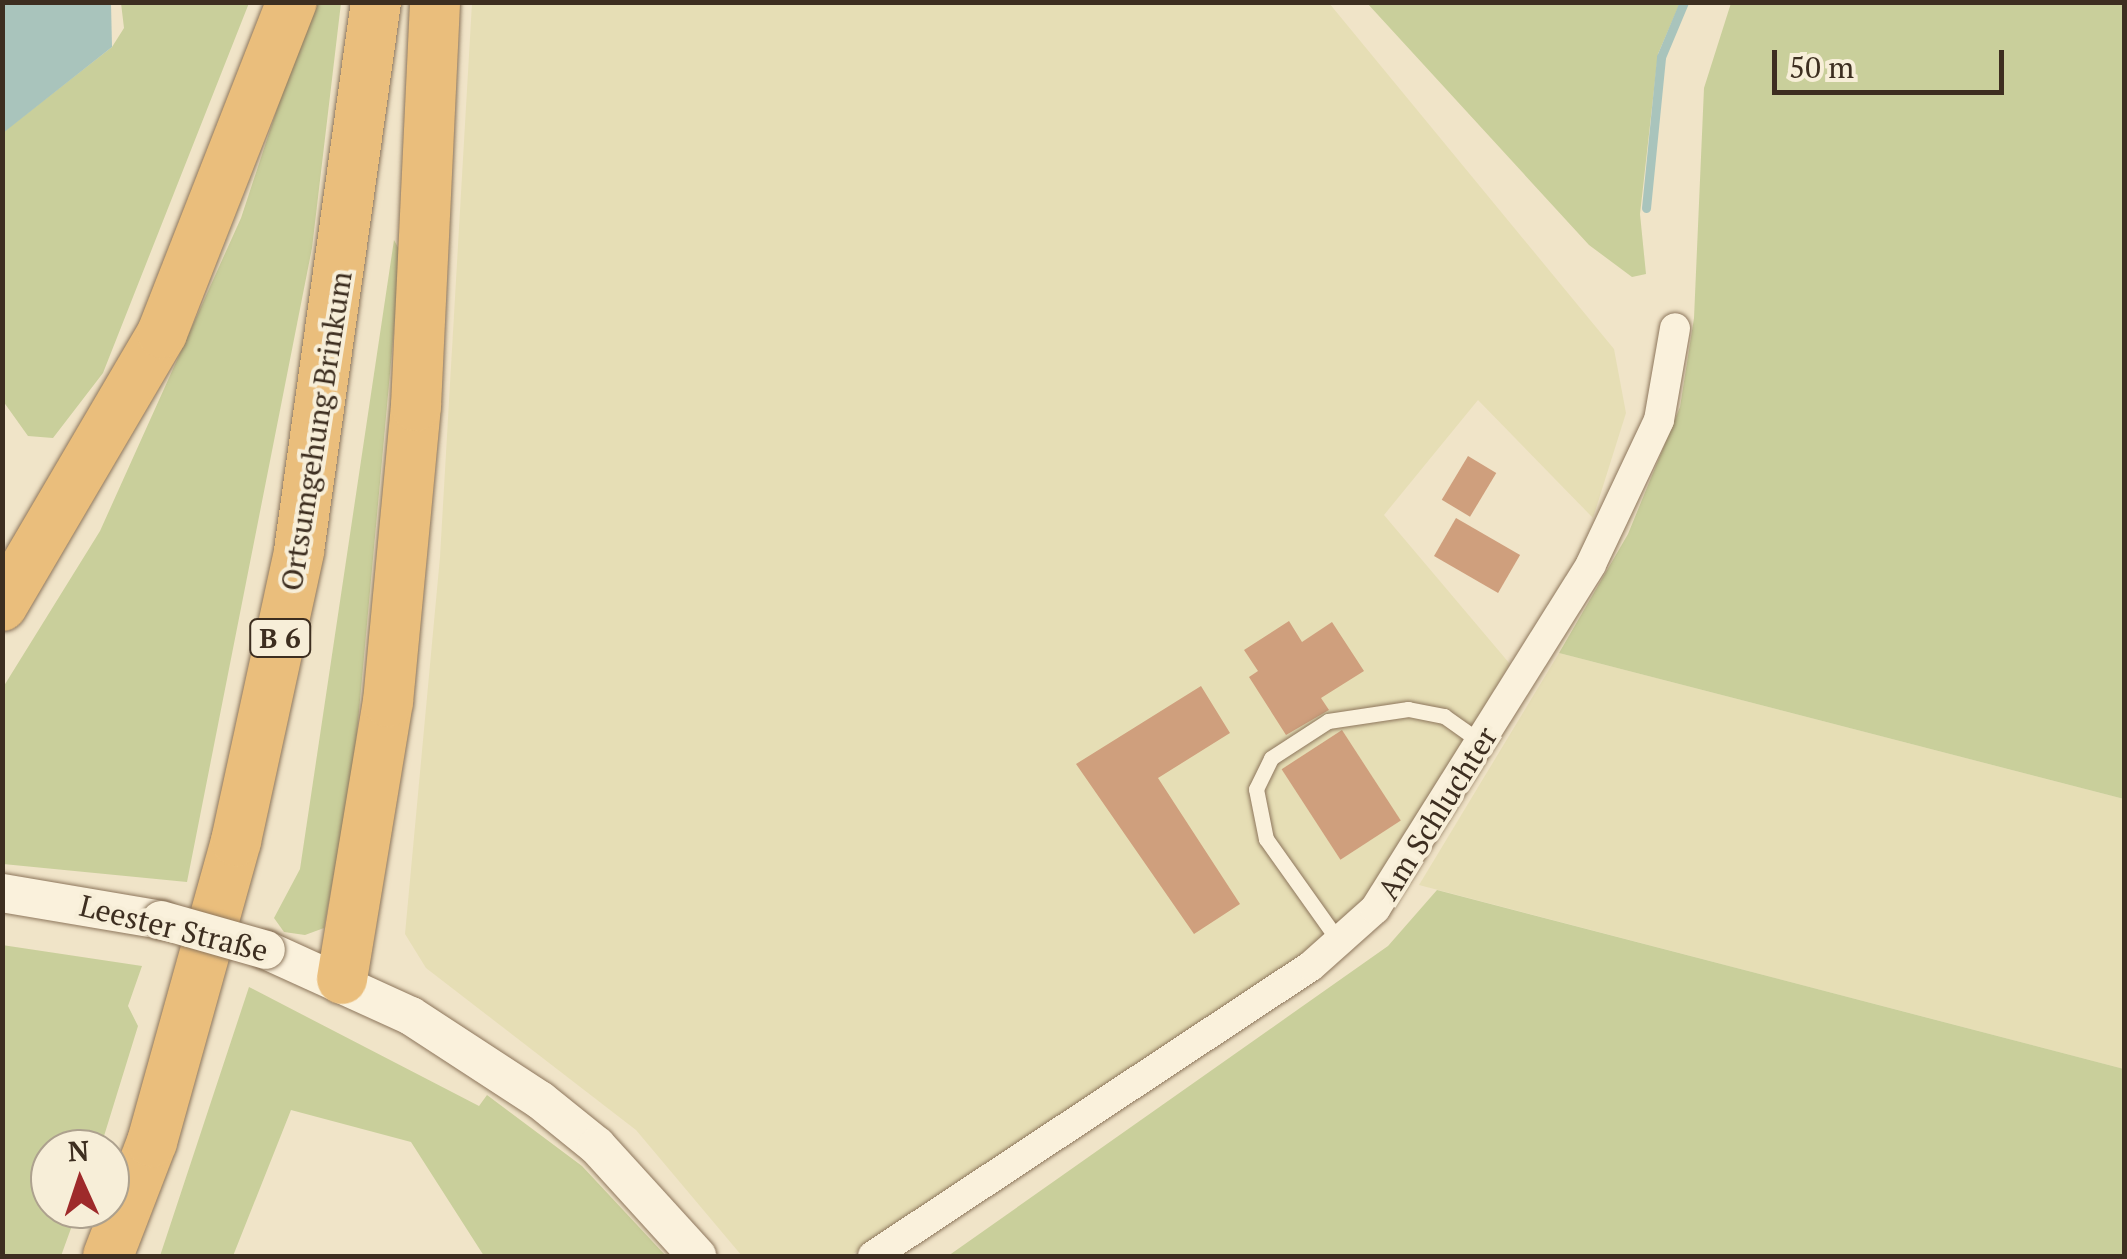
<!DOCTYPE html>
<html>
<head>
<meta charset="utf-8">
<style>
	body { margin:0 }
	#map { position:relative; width:2127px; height:1259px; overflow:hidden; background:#f0e4c8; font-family:"PT Serif",serif }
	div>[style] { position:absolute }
	.farmland>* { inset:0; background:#e6deb5 }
	.green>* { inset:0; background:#c9cf9b }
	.water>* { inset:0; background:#a9c4bc }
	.stream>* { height:9px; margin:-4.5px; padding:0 4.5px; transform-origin:4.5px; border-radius:4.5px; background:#a9c4bc }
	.building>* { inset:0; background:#cf9f7d; transform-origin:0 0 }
	.roads { filter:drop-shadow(0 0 2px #8d765c) drop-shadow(0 0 2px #8d765c) }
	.service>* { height:15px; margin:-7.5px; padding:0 7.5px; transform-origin:7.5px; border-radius:7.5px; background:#faf1dc }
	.minor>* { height:30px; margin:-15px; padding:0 15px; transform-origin:15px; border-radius:15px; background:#faf1dc }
	.tertiary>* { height:38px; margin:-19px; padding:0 19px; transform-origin:19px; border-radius:19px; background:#faf1dc }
	.trunk>* { height:50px; margin:-25px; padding:0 25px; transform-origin:25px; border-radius:25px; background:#eabe7c }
	.bridges { filter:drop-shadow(0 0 2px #8d765c) drop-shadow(0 0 2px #8d765c) }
	.tertiary-bridge>* { height:38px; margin:-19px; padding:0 19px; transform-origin:19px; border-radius:19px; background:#faf1dc }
	span { translate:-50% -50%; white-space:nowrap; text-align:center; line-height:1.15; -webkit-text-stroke:8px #f7eed8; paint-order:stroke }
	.shield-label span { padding:2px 8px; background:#f7eed8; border:2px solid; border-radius:8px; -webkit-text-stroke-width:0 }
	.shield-label { font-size:28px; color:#3d2e20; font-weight:700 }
	.street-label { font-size:30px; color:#3d2e20 }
	.frame { position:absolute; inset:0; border:5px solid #3d2e20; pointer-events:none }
	.north { position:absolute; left:30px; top:1129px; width:100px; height:100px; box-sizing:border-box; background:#f7eed8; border:2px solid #ada18e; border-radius:50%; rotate:357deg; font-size:28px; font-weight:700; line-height:40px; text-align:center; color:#3d2e20 }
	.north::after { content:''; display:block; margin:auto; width:35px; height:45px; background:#9e2a2b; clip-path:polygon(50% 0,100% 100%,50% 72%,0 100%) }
	.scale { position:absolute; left:1772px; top:50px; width:232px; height:45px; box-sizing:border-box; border:5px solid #3d2e20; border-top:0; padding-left:12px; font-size:30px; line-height:35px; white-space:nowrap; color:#3d2e20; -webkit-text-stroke:8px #f7eed8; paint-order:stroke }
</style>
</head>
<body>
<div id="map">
	<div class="farmland">
		<i style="clip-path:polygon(472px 3px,1329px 3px,1614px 349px,1626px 413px,1593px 518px,1478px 400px,1384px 515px,1510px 664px,1368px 897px,1302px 954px,850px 1256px,742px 1256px,636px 1130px,426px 968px,405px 934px,440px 557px)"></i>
		<i style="clip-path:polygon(1559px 653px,2124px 799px,2124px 1069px,1419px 885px)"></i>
	</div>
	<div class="green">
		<i style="clip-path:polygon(121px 3px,249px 3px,103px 373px,53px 438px,28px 436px,3px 401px,2px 133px,112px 47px,124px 28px)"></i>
		<i style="clip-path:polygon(312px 3px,341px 3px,312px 248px,187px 882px,3px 864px,2px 689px,100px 531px,241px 218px)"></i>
		<i style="clip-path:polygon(1367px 3px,1680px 3px,1658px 54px,1640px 214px,1646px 274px,1632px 277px,1589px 245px)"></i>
		<i style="clip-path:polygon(1731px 3px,2124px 3px,2124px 799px,1559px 653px,1628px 534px,1680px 407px,1694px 318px,1704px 88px)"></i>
		<i style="clip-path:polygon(394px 240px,401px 253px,354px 766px,324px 928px,305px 935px,284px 932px,274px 918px,300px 869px)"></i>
		<i style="clip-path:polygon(1437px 890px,2124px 1069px,2124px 1256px,948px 1256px,1388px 946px)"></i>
		<i style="clip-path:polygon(2px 945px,142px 966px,128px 1006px,138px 1026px,100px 1149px,50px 1149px,50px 1209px,78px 1209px,61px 1256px,3px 1256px)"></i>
		<i style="clip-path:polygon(249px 987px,479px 1106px,487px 1095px,582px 1166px,666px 1256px,484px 1256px,411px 1142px,291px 1110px,233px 1256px,160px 1256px)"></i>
	</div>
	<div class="water">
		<i style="clip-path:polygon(3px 2px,111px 3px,112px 47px,3px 133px)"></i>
	</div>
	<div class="stream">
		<i style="left:1646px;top:208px;width:152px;rotate:-84.3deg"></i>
		<i style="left:1661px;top:57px;width:60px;rotate:-67.3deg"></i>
	</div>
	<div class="building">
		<i style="left:1468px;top:456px;width:33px;height:51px;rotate:31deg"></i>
		<i style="left:1456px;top:518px;width:74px;height:44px;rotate:30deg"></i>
		<i style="clip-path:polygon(1289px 621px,1302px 642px,1332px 622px,1364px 671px,1321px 698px,1329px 710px,1286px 735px,1249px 677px,1258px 671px,1244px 650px)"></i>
		<i style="clip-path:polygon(1201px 686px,1230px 733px,1158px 778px,1240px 904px,1194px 934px,1076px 764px)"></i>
		<i style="left:1342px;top:730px;width:108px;height:72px;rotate:57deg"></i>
	</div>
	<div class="roads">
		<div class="service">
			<i style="left:1340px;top:943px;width:128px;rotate:-125.4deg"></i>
			<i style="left:1266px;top:839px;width:51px;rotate:-101.3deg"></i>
			<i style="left:1256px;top:789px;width:34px;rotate:-64deg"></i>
			<i style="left:1271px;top:758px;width:68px;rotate:-33deg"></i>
			<i style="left:1328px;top:721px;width:81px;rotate:-8.5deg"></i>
			<i style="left:1408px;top:709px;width:37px;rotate:11deg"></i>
			<i style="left:1444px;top:716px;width:47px;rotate:35.4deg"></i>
		</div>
		<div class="minor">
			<i style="left:873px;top:1256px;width:525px;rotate:-33.51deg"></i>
			<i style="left:1311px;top:966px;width:86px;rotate:-41.7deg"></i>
			<i style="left:1375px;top:909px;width:407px;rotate:-57.9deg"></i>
			<i style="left:1591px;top:564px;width:159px;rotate:-64.7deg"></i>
			<i style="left:1659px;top:420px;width:93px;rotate:-80.1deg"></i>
		</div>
		<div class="tertiary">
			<i style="left:2px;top:893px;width:161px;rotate:9.6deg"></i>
			<i style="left:266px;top:950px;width:159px;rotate:24.5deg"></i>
			<i style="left:411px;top:1016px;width:154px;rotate:33.1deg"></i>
			<i style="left:540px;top:1100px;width:73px;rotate:38.9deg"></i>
			<i style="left:597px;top:1146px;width:149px;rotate:47.7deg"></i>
		</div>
		<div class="trunk">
			<i style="left:2px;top:606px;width:316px;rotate:-59.6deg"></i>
			<i style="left:162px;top:333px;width:356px;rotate:-68.6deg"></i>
			<i style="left:342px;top:979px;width:281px;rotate:-80.6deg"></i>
			<i style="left:388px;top:702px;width:297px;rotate:-84.6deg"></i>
			<i style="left:416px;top:406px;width:404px;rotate:-87.3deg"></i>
			<i style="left:108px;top:1256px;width:122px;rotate:-68.9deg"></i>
			<i style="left:152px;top:1142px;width:313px;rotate:-74.4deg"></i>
			<i style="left:236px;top:841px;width:297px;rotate:-77.7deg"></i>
			<i style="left:299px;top:551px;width:554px;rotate:-82.02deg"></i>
		</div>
	</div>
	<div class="bridges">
		<div class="tertiary-bridge">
			<i style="left:161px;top:920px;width:109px;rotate:15.9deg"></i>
		</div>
	</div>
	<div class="shield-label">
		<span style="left:280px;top:638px">B 6</span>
	</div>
	<div class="street-label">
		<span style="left:316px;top:431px;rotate:-81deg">Ortsumgehung Brinkum</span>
		<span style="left:1437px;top:813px;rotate:-58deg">Am Schluchter</span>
		<span style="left:174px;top:928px;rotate:14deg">Leester Straße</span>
	</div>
	<div class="frame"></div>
	<div class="north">N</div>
	<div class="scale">50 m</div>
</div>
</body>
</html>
